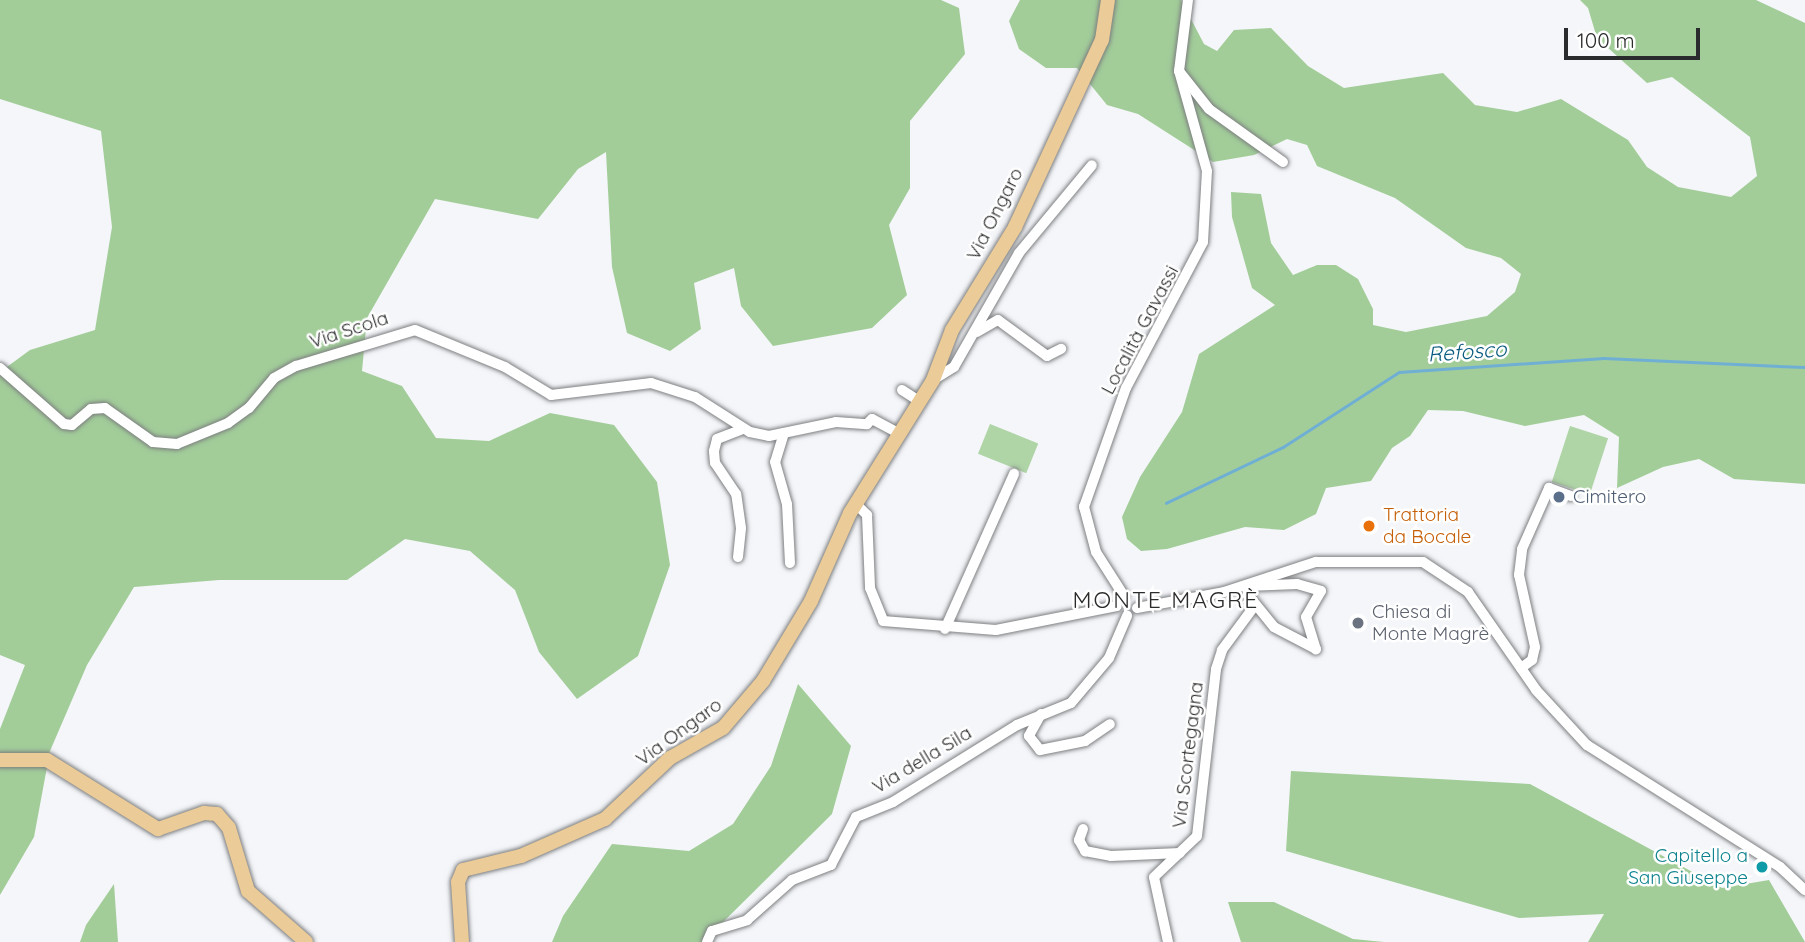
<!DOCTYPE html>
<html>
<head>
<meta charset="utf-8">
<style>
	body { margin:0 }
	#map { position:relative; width:1805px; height:942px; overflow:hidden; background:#f4f6f9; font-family:Quicksand,sans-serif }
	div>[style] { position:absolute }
	.green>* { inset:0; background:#afd4a6; transform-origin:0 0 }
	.forest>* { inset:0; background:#a2cd99 }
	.stream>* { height:2.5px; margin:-1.25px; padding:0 1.25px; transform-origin:1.25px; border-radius:1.25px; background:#70afd4 }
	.roads { filter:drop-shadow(0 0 2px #7d7f81) drop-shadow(0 0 2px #7d7f81) }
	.minor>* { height:10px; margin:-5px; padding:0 5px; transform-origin:5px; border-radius:5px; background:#fff }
	.major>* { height:14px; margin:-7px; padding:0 7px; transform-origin:7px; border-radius:7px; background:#ebcb98 }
	.dots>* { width:19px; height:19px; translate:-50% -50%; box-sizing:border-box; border:4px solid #fff; border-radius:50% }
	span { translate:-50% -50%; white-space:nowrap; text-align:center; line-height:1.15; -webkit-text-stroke:5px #fff; paint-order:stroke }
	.street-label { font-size:19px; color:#2a2b2c }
	.service-label { font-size:19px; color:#4e5e75 }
	.left { translate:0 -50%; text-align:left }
	.food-label { font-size:19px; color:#c56008 }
	.worship-label { font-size:19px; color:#5b616d }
	.culture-label { font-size:19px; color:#0d838f }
	.right { translate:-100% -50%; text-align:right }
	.water-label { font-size:21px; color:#07597e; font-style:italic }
	.quarter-label { font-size:23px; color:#2a2b2c; letter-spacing:2px }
	.scale { position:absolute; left:1564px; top:28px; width:136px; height:32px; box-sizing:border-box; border:4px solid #2a2b2c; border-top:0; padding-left:9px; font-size:21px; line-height:24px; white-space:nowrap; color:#2a2b2c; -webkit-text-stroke:5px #fff; paint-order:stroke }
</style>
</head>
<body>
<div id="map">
	<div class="green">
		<i style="left:990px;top:424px;width:52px;height:32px;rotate:22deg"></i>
		<i style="left:1570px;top:426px;width:40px;height:59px;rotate:18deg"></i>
	</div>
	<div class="forest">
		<i style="clip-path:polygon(0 0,941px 0,959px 8px,965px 54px,910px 121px,910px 188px,889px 225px,907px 295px,872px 328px,773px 346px,741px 306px,734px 268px,694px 283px,701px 329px,670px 351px,627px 333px,612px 267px,606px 152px,578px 169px,538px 219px,435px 199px,367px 318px,362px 371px,402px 386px,436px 438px,489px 441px,550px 413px,614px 425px,657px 482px,670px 565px,638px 656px,577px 699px,539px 652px,515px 590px,470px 551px,405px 539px,347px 580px,219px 580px,134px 587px,87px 665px,50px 751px,34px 837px,0 895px,0 729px,25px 665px,0 655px,0 372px,30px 350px,95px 330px,112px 227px,101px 131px,0 99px)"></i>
		<i style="clip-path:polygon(1020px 0,1181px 0,1204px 44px,1217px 51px,1234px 30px,1271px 28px,1308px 66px,1344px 88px,1443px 73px,1475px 105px,1517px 112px,1561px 99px,1628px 140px,1647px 167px,1678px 187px,1731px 197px,1757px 176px,1750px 137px,1672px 77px,1647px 83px,1597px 38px,1588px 8px,1580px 0,1756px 0,1805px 23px,1805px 484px,1734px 479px,1699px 459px,1663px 467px,1617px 488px,1619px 437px,1584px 415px,1525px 426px,1463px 411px,1428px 410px,1410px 436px,1392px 448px,1371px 481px,1326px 488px,1316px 514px,1284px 530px,1245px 527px,1167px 549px,1141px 551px,1127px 539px,1122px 517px,1140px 477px,1182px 412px,1199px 354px,1275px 305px,1252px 288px,1232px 217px,1231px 192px,1261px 194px,1271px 243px,1293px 275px,1317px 265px,1336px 265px,1358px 279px,1373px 309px,1373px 325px,1406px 332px,1487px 316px,1515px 292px,1521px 274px,1501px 258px,1466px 248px,1395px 198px,1317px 166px,1307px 145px,1287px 139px,1254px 155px,1213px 162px,1138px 114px,1107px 105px,1077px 68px,1046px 68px,1019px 49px,1009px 21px)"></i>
		<i style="clip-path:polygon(798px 684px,851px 746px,832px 814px,709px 936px,714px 942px,552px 942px,563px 916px,612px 844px,689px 851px,733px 824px,771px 766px)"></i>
		<i style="clip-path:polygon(1291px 771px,1530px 784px,1722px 888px,1769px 880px,1805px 942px,1588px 942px,1604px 914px,1519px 918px,1286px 851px)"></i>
		<i style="clip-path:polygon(114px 884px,118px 942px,80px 942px,86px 925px)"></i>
		<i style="clip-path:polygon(1228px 902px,1274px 902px,1353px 939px,1384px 942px,1241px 942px)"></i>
	</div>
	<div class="stream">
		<i style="left:1166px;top:503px;width:130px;rotate:-25.6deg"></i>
		<i style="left:1283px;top:447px;width:138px;rotate:-32.9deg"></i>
		<i style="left:1399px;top:372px;width:205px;rotate:-3.9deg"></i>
		<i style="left:1604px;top:358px;width:201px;rotate:2.6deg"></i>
	</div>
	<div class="roads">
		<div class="minor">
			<i style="left:1179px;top:71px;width:48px;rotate:51.7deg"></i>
			<i style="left:1209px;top:109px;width:91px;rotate:35.6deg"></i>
			<i style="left:977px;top:332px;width:24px;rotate:-30deg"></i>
			<i style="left:998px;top:320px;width:61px;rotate:36.3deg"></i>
			<i style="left:1047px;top:356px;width:16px;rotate:-27deg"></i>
			<i style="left:0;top:368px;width:85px;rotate:41.2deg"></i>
			<i style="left:64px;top:424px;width:8px;rotate:7deg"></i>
			<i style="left:72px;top:425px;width:25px;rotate:-40deg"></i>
			<i style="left:91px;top:409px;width:14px;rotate:-4deg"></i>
			<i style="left:105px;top:408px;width:59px;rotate:35.3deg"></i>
			<i style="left:153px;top:442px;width:24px;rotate:5deg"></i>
			<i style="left:177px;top:444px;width:55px;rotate:-22.4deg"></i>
			<i style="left:228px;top:423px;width:26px;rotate:-36deg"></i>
			<i style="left:249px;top:408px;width:39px;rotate:-50deg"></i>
			<i style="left:274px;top:378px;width:25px;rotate:-29deg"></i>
			<i style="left:296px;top:366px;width:124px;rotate:-16.8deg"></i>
			<i style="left:415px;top:330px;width:97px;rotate:22.3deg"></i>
			<i style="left:505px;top:367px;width:54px;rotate:31.3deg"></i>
			<i style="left:551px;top:395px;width:101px;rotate:-6.8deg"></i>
			<i style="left:651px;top:383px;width:46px;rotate:17.7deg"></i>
			<i style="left:695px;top:397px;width:65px;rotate:32.5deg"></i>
			<i style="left:750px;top:432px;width:19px;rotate:12deg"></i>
			<i style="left:769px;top:436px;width:68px;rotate:-11.8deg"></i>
			<i style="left:836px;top:422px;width:31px;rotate:4deg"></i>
			<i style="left:867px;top:424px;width:7px;rotate:-45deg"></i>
			<i style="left:872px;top:419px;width:30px;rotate:28deg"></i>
			<i style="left:933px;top:380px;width:25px;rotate:-32deg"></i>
			<i style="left:954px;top:367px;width:131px;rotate:-60.3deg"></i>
			<i style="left:1019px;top:253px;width:114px;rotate:-50.3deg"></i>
			<i style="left:902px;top:390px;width:20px;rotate:33deg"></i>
			<i style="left:784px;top:433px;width:30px;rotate:107deg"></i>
			<i style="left:775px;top:462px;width:44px;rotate:74.1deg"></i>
			<i style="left:787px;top:504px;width:59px;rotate:87.1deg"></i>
			<i style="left:856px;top:504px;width:16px;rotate:45deg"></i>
			<i style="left:867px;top:515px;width:73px;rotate:87.6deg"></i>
			<i style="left:870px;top:588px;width:35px;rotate:68deg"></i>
			<i style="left:883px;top:621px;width:113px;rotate:4.6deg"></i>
			<i style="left:996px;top:630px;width:123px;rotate:-11.2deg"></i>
			<i style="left:738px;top:557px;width:29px;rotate:-84deg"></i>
			<i style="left:741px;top:528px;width:34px;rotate:-98deg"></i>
			<i style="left:736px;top:494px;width:37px;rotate:-124deg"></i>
			<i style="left:715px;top:463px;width:12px;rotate:-95deg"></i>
			<i style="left:714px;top:451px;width:12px;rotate:-76deg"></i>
			<i style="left:717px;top:439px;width:26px;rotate:-21deg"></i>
			<i style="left:1297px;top:584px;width:25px;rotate:16deg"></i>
			<i style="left:1321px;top:591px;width:30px;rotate:120deg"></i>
			<i style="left:1306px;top:617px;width:34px;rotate:73deg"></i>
			<i style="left:1316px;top:649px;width:47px;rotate:-152.4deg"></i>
			<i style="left:1274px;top:627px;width:41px;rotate:-129.1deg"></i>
			<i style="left:1248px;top:595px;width:9px;rotate:-96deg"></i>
			<i style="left:1247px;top:586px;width:50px;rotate:-2.3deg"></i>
			<i style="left:1124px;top:596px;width:52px;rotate:-122.5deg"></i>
			<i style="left:1096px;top:552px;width:47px;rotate:-104.9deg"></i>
			<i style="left:1084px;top:507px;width:126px;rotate:-70.6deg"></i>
			<i style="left:1126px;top:388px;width:165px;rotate:-62.2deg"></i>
			<i style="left:1203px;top:242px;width:71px;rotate:-86.8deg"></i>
			<i style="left:1207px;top:171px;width:104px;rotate:-105.6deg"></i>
			<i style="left:1179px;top:71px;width:72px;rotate:-82.8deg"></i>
			<i style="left:1137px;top:608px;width:88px;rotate:-10.4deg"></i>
			<i style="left:1224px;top:592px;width:97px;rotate:-18.1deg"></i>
			<i style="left:1316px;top:562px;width:107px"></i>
			<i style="left:1423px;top:562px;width:54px;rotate:33.7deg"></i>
			<i style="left:1468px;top:592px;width:119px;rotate:55.2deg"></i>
			<i style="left:1536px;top:690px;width:75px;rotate:47.2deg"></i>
			<i style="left:1587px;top:745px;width:228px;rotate:32.3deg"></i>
			<i style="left:1780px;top:867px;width:34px;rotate:43deg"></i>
			<i style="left:945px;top:629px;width:170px;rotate:-66deg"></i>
			<i style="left:1521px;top:668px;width:14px;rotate:-36deg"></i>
			<i style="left:1532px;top:660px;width:13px;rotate:-77deg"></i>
			<i style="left:1535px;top:647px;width:74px;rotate:-102.5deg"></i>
			<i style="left:1519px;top:575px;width:26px;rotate:-83deg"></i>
			<i style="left:1522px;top:549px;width:67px;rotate:-66.1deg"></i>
			<i style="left:1549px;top:488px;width:23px;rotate:20deg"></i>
			<i style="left:1041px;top:714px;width:25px;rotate:119deg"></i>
			<i style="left:1029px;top:736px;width:18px;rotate:52deg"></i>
			<i style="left:1040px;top:750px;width:46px;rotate:-11.3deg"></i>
			<i style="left:1085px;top:741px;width:30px;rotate:-34deg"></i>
			<i style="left:1083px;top:829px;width:12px;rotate:110deg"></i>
			<i style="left:1079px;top:840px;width:13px;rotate:61deg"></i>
			<i style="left:1085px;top:851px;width:26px;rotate:11deg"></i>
			<i style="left:1111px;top:856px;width:69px;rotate:-2.5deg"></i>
			<i style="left:707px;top:942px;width:12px;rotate:-66deg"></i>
			<i style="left:712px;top:931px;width:37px;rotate:-17deg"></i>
			<i style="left:747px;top:920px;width:60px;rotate:-41.6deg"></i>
			<i style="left:792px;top:880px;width:42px;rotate:-21deg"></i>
			<i style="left:831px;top:865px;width:54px;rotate:-62.5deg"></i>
			<i style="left:856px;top:817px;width:40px;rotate:-22deg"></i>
			<i style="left:893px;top:802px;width:146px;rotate:-31.8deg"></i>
			<i style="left:1017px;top:725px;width:58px;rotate:-22.2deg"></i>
			<i style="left:1071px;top:703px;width:59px;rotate:-49.8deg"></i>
			<i style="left:1109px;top:658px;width:46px;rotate:-66.8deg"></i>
			<i style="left:1168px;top:942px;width:66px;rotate:-102.2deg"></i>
			<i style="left:1154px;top:877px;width:59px;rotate:-43.6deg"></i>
			<i style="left:1197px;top:836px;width:168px;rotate:-83.5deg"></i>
			<i style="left:1216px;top:669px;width:20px;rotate:-72deg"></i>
			<i style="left:1222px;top:650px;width:52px;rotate:-53.6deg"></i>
		</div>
		<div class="major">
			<i style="left:0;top:760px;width:47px"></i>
			<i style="left:47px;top:760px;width:131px;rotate:31.9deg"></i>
			<i style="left:158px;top:829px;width:49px;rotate:-19.2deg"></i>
			<i style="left:204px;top:813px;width:13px;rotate:4deg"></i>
			<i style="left:217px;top:814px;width:18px;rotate:49deg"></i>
			<i style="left:229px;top:828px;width:66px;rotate:73.2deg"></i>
			<i style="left:248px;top:891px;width:77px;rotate:41.3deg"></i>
			<i style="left:462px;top:942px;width:60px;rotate:-93.8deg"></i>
			<i style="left:458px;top:882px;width:13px;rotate:-67deg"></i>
			<i style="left:463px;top:870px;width:60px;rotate:-13.6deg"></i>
			<i style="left:521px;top:856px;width:92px;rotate:-23.8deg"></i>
			<i style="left:605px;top:819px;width:89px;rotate:-43.2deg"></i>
			<i style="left:670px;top:758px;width:61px;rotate:-29.5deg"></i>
			<i style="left:723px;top:728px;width:62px;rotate:-49.6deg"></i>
			<i style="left:763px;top:681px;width:93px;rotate:-59deg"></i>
			<i style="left:811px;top:601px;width:96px;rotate:-66.1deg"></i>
			<i style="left:850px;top:513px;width:157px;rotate:-58deg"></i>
			<i style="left:933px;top:380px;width:53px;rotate:-69.2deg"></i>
			<i style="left:952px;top:330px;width:121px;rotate:-58.5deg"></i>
			<i style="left:1015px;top:227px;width:206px;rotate:-65.1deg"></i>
			<i style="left:1102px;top:40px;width:40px;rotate:-81.5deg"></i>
		</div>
	</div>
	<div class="dots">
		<i style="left:1559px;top:497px;background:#5c6f8a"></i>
		<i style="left:1369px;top:526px;background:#e8710a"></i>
		<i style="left:1358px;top:623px;background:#6b7280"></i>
		<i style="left:1762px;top:867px;background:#0f9aa8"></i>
	</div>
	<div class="street-label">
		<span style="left:995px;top:214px;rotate:-63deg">Via Ongaro</span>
		<span style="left:349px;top:330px;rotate:-18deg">Via Scola</span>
		<span style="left:1140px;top:330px;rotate:-62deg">Località Gavassi</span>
		<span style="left:679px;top:732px;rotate:-36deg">Via Ongaro</span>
		<span style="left:1188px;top:755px;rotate:-83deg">Via Scortegagna</span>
		<span style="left:922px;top:760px;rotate:-31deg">Via della Sila</span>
	</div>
	<div class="service-label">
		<span class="left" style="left:1573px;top:497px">Cimitero</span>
	</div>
	<div class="food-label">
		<span class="left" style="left:1383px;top:526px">Trattoria<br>da Bocale</span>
	</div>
	<div class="worship-label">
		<span class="left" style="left:1372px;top:623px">Chiesa di<br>Monte Magrè</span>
	</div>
	<div class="culture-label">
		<span class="right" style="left:1748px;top:867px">Capitello a<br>San Giuseppe</span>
	</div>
	<div class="water-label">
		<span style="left:1467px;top:351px;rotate:-4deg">Refosco</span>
	</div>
	<div class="quarter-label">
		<span style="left:1166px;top:600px">MONTE MAGRÈ</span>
	</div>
	<div class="scale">100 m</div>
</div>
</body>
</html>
